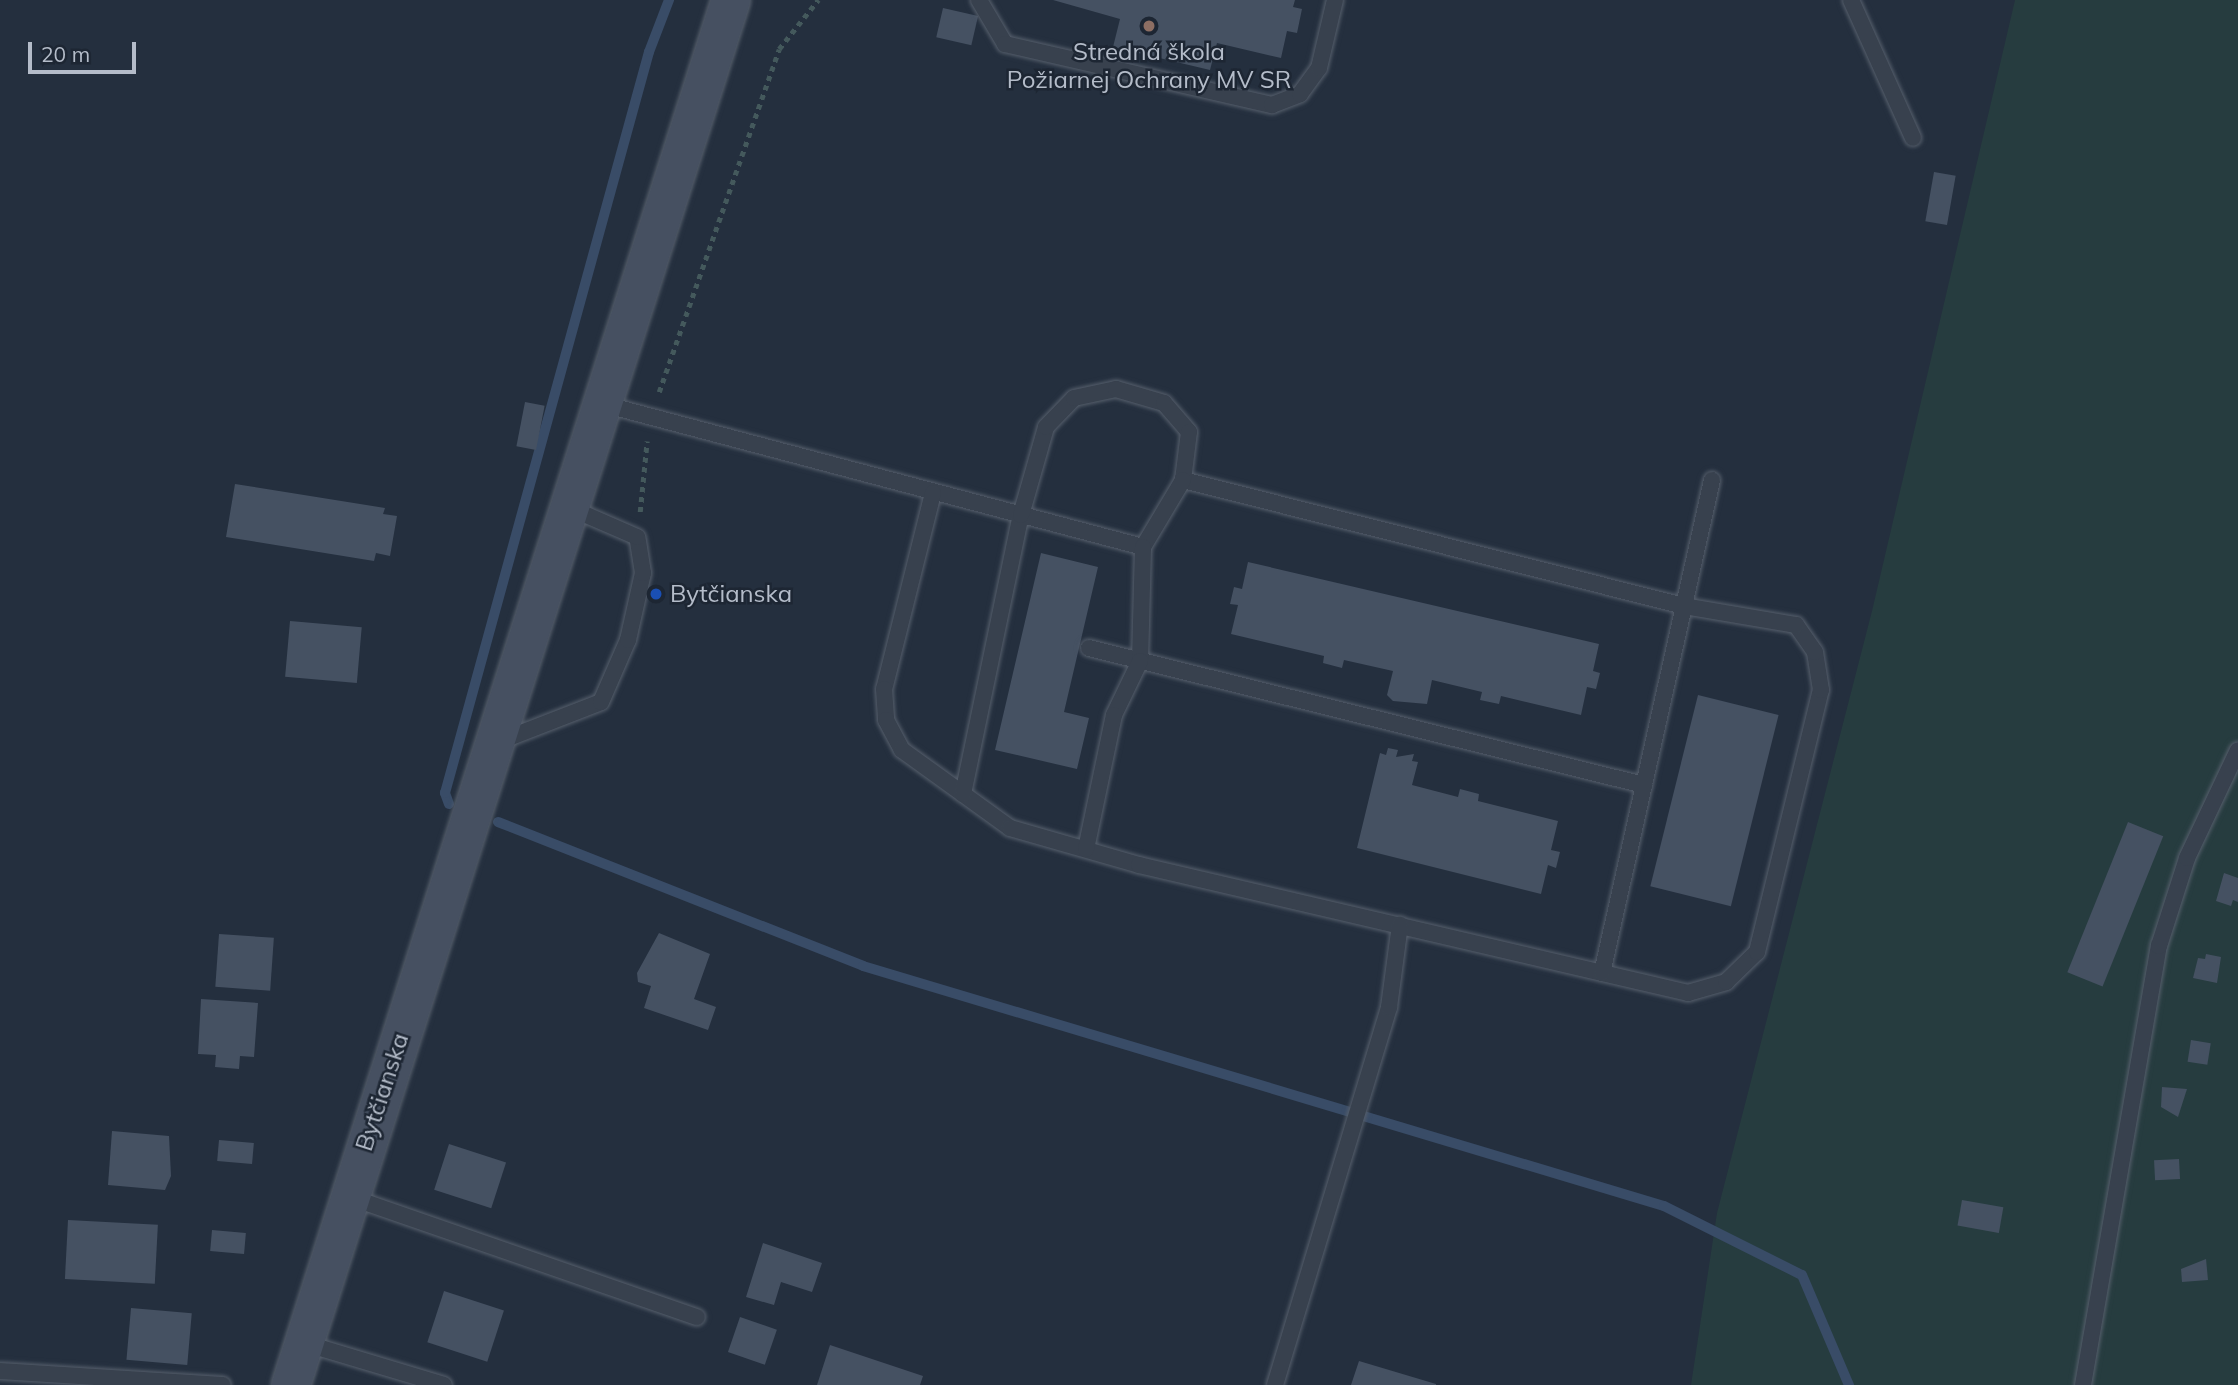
<!DOCTYPE html>
<html>
<head>
<meta charset="utf-8">
<style>
	body { margin:0 }
	#map { position:relative; width:2238px; height:1385px; overflow:hidden; background:#242f3e; font-family:Mulish,sans-serif }
	div>[style] { position:absolute }
	.green>* { inset:0; background:#263c3f }
	.stream>* { height:10px; margin:-5px; padding:0 5px; transform-origin:5px; border-radius:5px; background:#394c67 }
	.building>* { inset:0; background:#455162; transform-origin:0 0 }
	.path>* { height:4.5px; margin-top:-2.25px; transform-origin:0; background:repeating-linear-gradient(90deg,#44595c 0 5px,transparent 0 10px) }
	.roads { filter:drop-shadow(0 0 2px #565f6c) drop-shadow(0 0 2px #565f6c) }
	.lane>* { height:16px; margin:-8px; padding:0 8px; transform-origin:8px; border-radius:8px; background:#38414e }
	.secondary>* { height:38px; margin:-19px; padding:0 19px; transform-origin:19px; border-radius:19px; background:#465061 }
	.dots>* { width:19px; height:19px; translate:-50% -50%; box-sizing:border-box; border:4px solid #1d2633; border-radius:50% }
	span { translate:-50% -50%; white-space:nowrap; text-align:center; line-height:1.15; -webkit-text-stroke:5px #1d2633; paint-order:stroke }
	.poi-label { font-size:24px; color:#b4bcc9 }
	.left { translate:0 -50%; text-align:left }
	.street-label { font-size:24px; color:#b4bcc9 }
	.scale { position:absolute; left:28px; top:42px; width:108px; height:32px; box-sizing:border-box; border:4px solid #b4bcc9; border-top:0; padding-left:9px; font-size:21px; line-height:24px; white-space:nowrap; color:#b4bcc9; -webkit-text-stroke:5px #1d2633; paint-order:stroke }
</style>
</head>
<body>
<div id="map">
	<div class="green">
		<i style="clip-path:polygon(2015px 0,2238px 0,2238px 1385px,1691px 1385px,1717px 1213px,1872px 611px)"></i>
	</div>
	<div class="stream">
		<i style="left:449px;top:804px;width:12px;rotate:-110deg"></i>
		<i style="left:445px;top:793px;width:769px;rotate:-74.61deg"></i>
		<i style="left:649px;top:52px;width:56px;rotate:-69deg"></i>
		<i style="left:498px;top:822px;width:392px;rotate:21.5deg"></i>
		<i style="left:863px;top:966px;width:836px;rotate:16.68deg"></i>
		<i style="left:1664px;top:1206px;width:154px;rotate:26.6deg"></i>
		<i style="left:1802px;top:1275px;width:120px;rotate:66.9deg"></i>
	</div>
	<div class="building">
		<i style="clip-path:polygon(1053px 0,1295px 0,1293px 7px,1302px 9px,1297px 33px,1287px 31px,1281px 58px,1217px 43px,1210px 70px,1113px 47px,1120px 19px)"></i>
		<i style="left:943px;top:8px;width:36px;height:30px;rotate:13deg"></i>
		<i style="left:1934px;top:172px;width:22px;height:50px;rotate:10deg"></i>
		<i style="left:525px;top:402px;width:20px;height:45px;rotate:11deg"></i>
		<i style="clip-path:polygon(235px 484px,385px 508px,383px 514px,397px 516px,390px 556px,376px 553px,374px 561px,226px 537px)"></i>
		<i style="clip-path:polygon(1041px 553px,1098px 567px,1064px 712px,1089px 718px,1077px 769px,995px 750px)"></i>
		<i style="clip-path:polygon(1248px 562px,1599px 644px,1593px 671px,1600px 673px,1596px 689px,1587px 687px,1581px 715px,1501px 696px,1499px 704px,1480px 700px,1482px 692px,1432px 680px,1427px 704px,1393px 701px,1387px 695px,1393px 671px,1344px 660px,1342px 668px,1323px 663px,1324px 656px,1231px 634px,1238px 605px,1230px 604px,1234px 587px,1242px 589px)"></i>
		<i style="left:290px;top:621px;width:72px;height:56px;rotate:5deg"></i>
		<i style="left:1698px;top:695px;width:83px;height:197px;rotate:14deg"></i>
		<i style="clip-path:polygon(1388px 748px,1398px 750px,1396px 757px,1414px 754px,1412px 761px,1418px 762px,1412px 785px,1458px 797px,1460px 789px,1479px 794px,1478px 801px,1558px 821px,1551px 850px,1560px 852px,1556px 868px,1548px 865px,1541px 894px,1357px 848px,1380px 753px,1386px 755px)"></i>
		<i style="left:2128px;top:822px;width:38px;height:162px;rotate:22deg"></i>
		<i style="clip-path:polygon(2224px 873px,2238px 878px,2238px 902px,2233px 900px,2231px 906px,2216px 901px)"></i>
		<i style="clip-path:polygon(659px 933px,710px 954px,694px 999px,716px 1007px,708px 1030px,644px 1008px,651px 986px,638px 982px,637px 973px)"></i>
		<i style="left:219px;top:934px;width:55px;height:53px;rotate:4deg"></i>
		<i style="clip-path:polygon(2206px 954px,2221px 957px,2217px 983px,2193px 978px,2198px 958px,2205px 959px)"></i>
		<i style="clip-path:polygon(201px 999px,258px 1003px,254px 1057px,240px 1056px,239px 1069px,215px 1067px,216px 1055px,198px 1054px)"></i>
		<i style="left:2191px;top:1040px;width:20px;height:22px;rotate:9deg"></i>
		<i style="clip-path:polygon(2162px 1087px,2187px 1089px,2178px 1117px,2161px 1107px)"></i>
		<i style="clip-path:polygon(112px 1131px,169px 1136px,171px 1176px,165px 1190px,108px 1185px)"></i>
		<i style="left:219px;top:1140px;width:35px;height:21px;rotate:5deg"></i>
		<i style="left:449px;top:1144px;width:60px;height:48px;rotate:18deg"></i>
		<i style="left:2179px;top:1159px;width:20px;height:25px;rotate:87deg"></i>
		<i style="left:1962px;top:1200px;width:42px;height:26px;rotate:10deg"></i>
		<i style="left:68px;top:1220px;width:90px;height:59px;rotate:3deg"></i>
		<i style="left:212px;top:1230px;width:34px;height:21px;rotate:5deg"></i>
		<i style="clip-path:polygon(763px 1243px,822px 1263px,812px 1292px,781px 1282px,774px 1305px,746px 1297px)"></i>
		<i style="clip-path:polygon(2206px 1259px,2208px 1280px,2182px 1282px,2181px 1269px)"></i>
		<i style="left:444px;top:1291px;width:63px;height:54px;rotate:18deg"></i>
		<i style="left:131px;top:1308px;width:61px;height:52px;rotate:5deg"></i>
		<i style="left:740px;top:1317px;width:39px;height:37px;rotate:19deg"></i>
		<i style="clip-path:polygon(830px 1345px,923px 1376px,920px 1385px,817px 1385px)"></i>
		<i style="clip-path:polygon(1359px 1361px,1436px 1384px,1436px 1385px,1351px 1385px)"></i>
	</div>
	<div class="path">
		<i style="left:659px;top:392px;width:363px;rotate:-70.7deg"></i>
		<i style="left:779px;top:49px;width:63px;rotate:-51.5deg"></i>
		<i style="left:640px;top:512px;width:71px;rotate:-84.4deg"></i>
	</div>
	<div class="roads">
		<div class="lane">
			<i style="left:979px;top:0;width:51px;rotate:59.4deg"></i>
			<i style="left:1005px;top:44px;width:274px;rotate:12.9deg"></i>
			<i style="left:1272px;top:105px;width:30px;rotate:-21deg"></i>
			<i style="left:1300px;top:94px;width:32px;rotate:-54deg"></i>
			<i style="left:1319px;top:68px;width:70px;rotate:-76.8deg"></i>
			<i style="left:1851px;top:0;width:151px;rotate:65.8deg"></i>
			<i style="left:603px;top:404px;width:559px;rotate:14.83deg"></i>
			<i style="left:933px;top:493px;width:202px;rotate:104deg"></i>
			<i style="left:884px;top:689px;width:31px;rotate:86deg"></i>
			<i style="left:886px;top:720px;width:34px;rotate:62deg"></i>
			<i style="left:902px;top:750px;width:133px;rotate:35.8deg"></i>
			<i style="left:1010px;top:828px;width:134px;rotate:16deg"></i>
			<i style="left:1139px;top:865px;width:564px;rotate:13.12deg"></i>
			<i style="left:1688px;top:993px;width:40px;rotate:-16deg"></i>
			<i style="left:1726px;top:982px;width:43px;rotate:-44.1deg"></i>
			<i style="left:1757px;top:952px;width:270px;rotate:-76.3deg"></i>
			<i style="left:1821px;top:690px;width:38px;rotate:-99deg"></i>
			<i style="left:1815px;top:652px;width:33px;rotate:-125deg"></i>
			<i style="left:1796px;top:625px;width:114px;rotate:-170.4deg"></i>
			<i style="left:1684px;top:606px;width:517px;rotate:-165.88deg"></i>
			<i style="left:1089px;top:648px;width:572px;rotate:13.87deg"></i>
			<i style="left:498px;top:742px;width:110px;rotate:-21.2deg"></i>
			<i style="left:601px;top:702px;width:68px;rotate:-66.5deg"></i>
			<i style="left:628px;top:640px;width:69px;rotate:-77.4deg"></i>
			<i style="left:643px;top:573px;width:36px;rotate:-99deg"></i>
			<i style="left:637px;top:537px;width:75px;rotate:-156.5deg"></i>
			<i style="left:963px;top:794px;width:285px;rotate:-78.3deg"></i>
			<i style="left:1021px;top:515px;width:91px;rotate:-74.1deg"></i>
			<i style="left:1046px;top:427px;width:40px;rotate:-46deg"></i>
			<i style="left:1074px;top:398px;width:43px;rotate:-12.1deg"></i>
			<i style="left:1116px;top:389px;width:50px;rotate:16.3deg"></i>
			<i style="left:1164px;top:403px;width:38px;rotate:49deg"></i>
			<i style="left:1189px;top:432px;width:48px;rotate:97.1deg"></i>
			<i style="left:1183px;top:480px;width:78px;rotate:120.8deg"></i>
			<i style="left:1143px;top:547px;width:114px;rotate:91.5deg"></i>
			<i style="left:1140px;top:661px;width:60px;rotate:115.7deg"></i>
			<i style="left:1114px;top:715px;width:137px;rotate:101.8deg"></i>
			<i style="left:1602px;top:973px;width:505px;rotate:-77.42deg"></i>
			<i style="left:350px;top:1197px;width:367px;rotate:19.1deg"></i>
			<i style="left:304px;top:1343px;width:146px;rotate:16.7deg"></i>
			<i style="left:0;top:1371px;width:223px;rotate:3.6deg"></i>
			<i style="left:1275px;top:1385px;width:395px;rotate:-73.2deg"></i>
			<i style="left:1389px;top:1007px;width:83px;rotate:-82.4deg"></i>
			<i style="left:2083px;top:1385px;width:446px;rotate:-80.2deg"></i>
			<i style="left:2159px;top:946px;width:92px;rotate:-72.3deg"></i>
			<i style="left:2187px;top:858px;width:119px;rotate:-64.7deg"></i>
		</div>
		<div class="secondary">
			<i style="left:291px;top:1385px;width:1453px;rotate:-72.38deg"></i>
		</div>
	</div>
	<div class="dots">
		<i style="left:1149px;top:26px;background:#8d6e63"></i>
		<i style="left:656px;top:594px;background:#1a4fb4"></i>
	</div>
	<div class="poi-label">
		<span style="left:1149px;top:66px">Stredná škola<br>Požiarnej Ochrany MV SR</span>
		<span class="left" style="left:670px;top:594px">Bytčianska</span>
	</div>
	<div class="street-label">
		<span style="left:382px;top:1092px;rotate:-72deg">Bytčianska</span>
	</div>
	<div class="scale">20 m</div>
</div>
</body>
</html>
